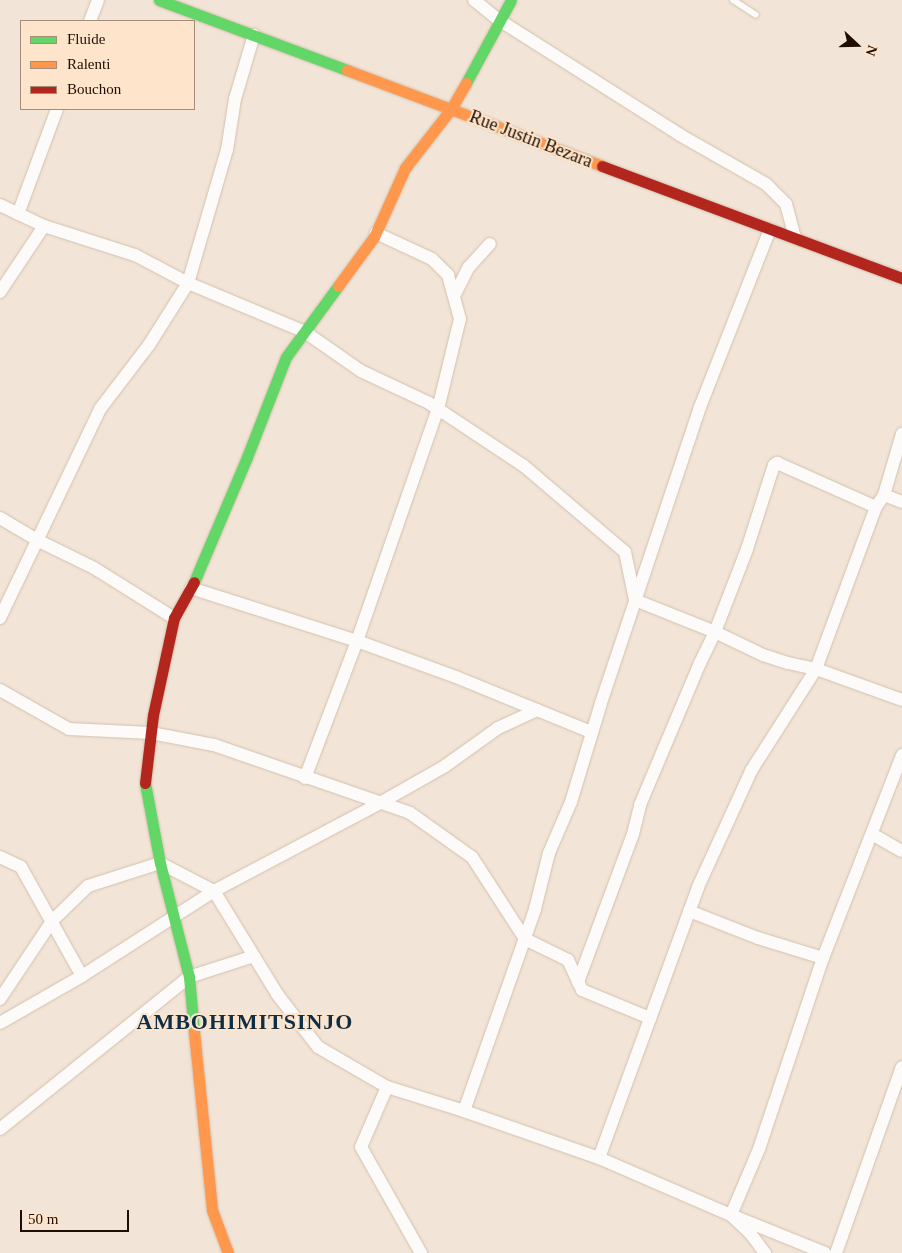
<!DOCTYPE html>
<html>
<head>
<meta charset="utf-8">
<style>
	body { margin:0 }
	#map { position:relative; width:902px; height:1253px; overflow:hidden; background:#f2e4d6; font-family:Georgia,serif }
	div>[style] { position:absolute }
	.roads { filter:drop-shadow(0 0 1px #d2c0ae) drop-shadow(0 0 1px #d2c0ae) }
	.lane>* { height:6px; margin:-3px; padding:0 3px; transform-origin:3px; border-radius:3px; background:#fdfbf9 }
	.street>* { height:12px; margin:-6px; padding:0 6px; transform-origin:6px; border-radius:6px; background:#fdfbf9 }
	.fast>* { height:11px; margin:-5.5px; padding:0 5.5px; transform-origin:5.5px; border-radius:5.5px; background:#63d668 }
	.slow>* { height:11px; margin:-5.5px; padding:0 5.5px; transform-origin:5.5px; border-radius:5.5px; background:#ff974d }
	.jam>* { height:11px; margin:-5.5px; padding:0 5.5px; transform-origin:5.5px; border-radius:5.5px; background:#b3261e }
	span { translate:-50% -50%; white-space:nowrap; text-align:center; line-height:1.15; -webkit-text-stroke:4px #fde4cb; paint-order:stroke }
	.street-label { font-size:18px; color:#1e0d00 }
	.district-label { font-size:22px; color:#0d2e47; font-weight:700; letter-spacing:1px }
	.legend { position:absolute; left:20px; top:20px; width:175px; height:90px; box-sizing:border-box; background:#fde4cb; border:1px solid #a48e7a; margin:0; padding:6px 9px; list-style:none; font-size:15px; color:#1e0d00 }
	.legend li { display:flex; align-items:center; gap:10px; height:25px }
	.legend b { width:25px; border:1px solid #a48e7a }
	.north { position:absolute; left:832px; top:20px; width:50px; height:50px; -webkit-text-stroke:4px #fde4cb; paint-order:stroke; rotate:111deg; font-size:14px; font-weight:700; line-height:20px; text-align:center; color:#1e0d00 }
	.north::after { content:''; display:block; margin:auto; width:18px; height:22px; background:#1e0d00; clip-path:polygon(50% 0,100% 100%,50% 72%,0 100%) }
	.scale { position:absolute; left:20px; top:1210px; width:109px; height:22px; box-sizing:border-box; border:2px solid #1e0d00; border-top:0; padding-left:6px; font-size:15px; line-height:18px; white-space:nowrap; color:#1e0d00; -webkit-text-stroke:4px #fde4cb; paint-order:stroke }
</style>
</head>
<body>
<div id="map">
	<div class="roads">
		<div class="lane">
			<i style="left:733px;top:0;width:27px;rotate:33deg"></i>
		</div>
		<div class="street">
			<i style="left:474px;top:0;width:32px;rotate:39deg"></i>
			<i style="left:499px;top:20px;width:214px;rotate:32.4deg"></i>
			<i style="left:680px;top:135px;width:99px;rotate:29.7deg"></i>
			<i style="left:766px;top:184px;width:28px;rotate:45deg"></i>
			<i style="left:786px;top:204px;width:35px;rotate:75deg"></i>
			<i style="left:90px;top:21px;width:22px;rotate:-69deg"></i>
			<i style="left:0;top:205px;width:49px;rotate:25.5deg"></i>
			<i style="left:44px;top:226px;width:96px;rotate:17.7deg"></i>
			<i style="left:135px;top:255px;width:60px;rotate:27.8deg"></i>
			<i style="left:188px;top:283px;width:127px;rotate:22.7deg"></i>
			<i style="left:305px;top:332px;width:68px;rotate:34.9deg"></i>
			<i style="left:361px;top:371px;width:75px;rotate:25.2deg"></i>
			<i style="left:429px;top:403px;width:114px;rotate:33.6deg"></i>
			<i style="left:524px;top:466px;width:133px;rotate:40.4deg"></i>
			<i style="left:625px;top:552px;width:49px;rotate:78.2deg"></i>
			<i style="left:635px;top:600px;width:86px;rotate:21.8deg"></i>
			<i style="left:715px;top:632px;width:53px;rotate:25.6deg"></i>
			<i style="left:763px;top:655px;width:26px;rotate:18deg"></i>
			<i style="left:788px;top:663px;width:29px;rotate:12deg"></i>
			<i style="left:816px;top:669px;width:91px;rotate:19.8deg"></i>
			<i style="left:18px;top:214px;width:112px;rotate:-69.6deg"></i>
			<i style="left:0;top:292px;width:79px;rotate:-56.3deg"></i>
			<i style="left:454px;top:296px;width:33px;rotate:-63deg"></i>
			<i style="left:469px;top:267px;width:31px;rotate:-48deg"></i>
			<i style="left:884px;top:495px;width:64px;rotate:-73.6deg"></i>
			<i style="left:0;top:518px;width:45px;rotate:30.5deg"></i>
			<i style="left:39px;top:541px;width:61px;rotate:26.1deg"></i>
			<i style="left:94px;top:568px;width:94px;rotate:32deg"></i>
			<i style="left:191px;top:588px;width:174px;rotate:17.7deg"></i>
			<i style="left:357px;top:641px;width:105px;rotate:20deg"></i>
			<i style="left:456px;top:677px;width:87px;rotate:22.2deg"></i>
			<i style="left:0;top:618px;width:232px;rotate:-64.4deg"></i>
			<i style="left:100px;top:409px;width:81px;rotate:-52.6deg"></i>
			<i style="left:149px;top:345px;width:73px;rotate:-57.8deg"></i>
			<i style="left:188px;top:283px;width:139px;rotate:-73.7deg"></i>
			<i style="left:227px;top:150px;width:52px;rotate:-81.1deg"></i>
			<i style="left:235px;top:99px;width:67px;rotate:-73.5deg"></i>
			<i style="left:0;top:690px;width:79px;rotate:29.5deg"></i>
			<i style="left:69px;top:729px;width:82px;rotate:2.8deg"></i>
			<i style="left:151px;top:733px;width:64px;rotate:10.8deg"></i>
			<i style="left:214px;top:745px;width:207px;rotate:19.1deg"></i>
			<i style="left:410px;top:813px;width:76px;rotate:35.4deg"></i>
			<i style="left:472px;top:857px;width:98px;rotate:57.1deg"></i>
			<i style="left:525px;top:939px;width:48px;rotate:26deg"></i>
			<i style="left:568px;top:960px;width:33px;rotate:65deg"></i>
			<i style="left:582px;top:990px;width:74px;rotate:22.4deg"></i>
			<i style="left:305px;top:778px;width:147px;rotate:-69.2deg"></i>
			<i style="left:357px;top:641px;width:246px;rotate:-70.8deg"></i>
			<i style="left:438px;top:409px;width:93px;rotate:-76.3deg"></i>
			<i style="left:460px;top:319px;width:46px;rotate:-105.3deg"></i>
			<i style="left:448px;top:275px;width:23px;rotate:-135deg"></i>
			<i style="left:432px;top:259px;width:62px;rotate:-155.1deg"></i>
			<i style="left:872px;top:834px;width:34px;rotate:30deg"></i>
			<i style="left:0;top:857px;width:23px;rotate:25deg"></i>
			<i style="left:21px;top:867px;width:125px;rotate:60.8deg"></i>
			<i style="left:689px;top:911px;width:74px;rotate:21.4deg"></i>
			<i style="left:758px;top:938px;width:68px;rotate:17.1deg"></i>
			<i style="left:578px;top:982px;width:158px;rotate:-69.6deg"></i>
			<i style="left:633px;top:834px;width:30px;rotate:-76deg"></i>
			<i style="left:640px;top:805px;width:154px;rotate:-67.1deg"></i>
			<i style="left:700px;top:663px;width:34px;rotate:-64deg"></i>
			<i style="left:715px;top:632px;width:89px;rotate:-68.9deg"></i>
			<i style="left:747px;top:549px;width:88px;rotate:-72.2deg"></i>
			<i style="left:774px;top:465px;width:4px;rotate:-34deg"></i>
			<i style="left:777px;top:463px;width:108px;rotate:24deg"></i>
			<i style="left:0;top:999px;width:94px;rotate:-56.3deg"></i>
			<i style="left:52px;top:921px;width:50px;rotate:-44.2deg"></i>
			<i style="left:88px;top:886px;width:76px;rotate:-17.7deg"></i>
			<i style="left:160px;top:863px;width:61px;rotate:27.4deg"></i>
			<i style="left:214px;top:891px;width:121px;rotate:58.5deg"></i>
			<i style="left:277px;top:994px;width:67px;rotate:52.3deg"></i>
			<i style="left:318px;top:1047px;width:80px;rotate:30.1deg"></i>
			<i style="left:387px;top:1087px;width:65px;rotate:113.4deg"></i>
			<i style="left:361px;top:1147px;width:122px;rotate:60.5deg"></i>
			<i style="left:0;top:1023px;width:95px;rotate:-29.8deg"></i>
			<i style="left:82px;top:976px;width:157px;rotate:-32.8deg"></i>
			<i style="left:214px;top:891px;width:188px;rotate:-27.9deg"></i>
			<i style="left:380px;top:803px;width:75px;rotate:-29.6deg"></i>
			<i style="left:445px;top:766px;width:65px;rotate:-35.6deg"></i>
			<i style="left:498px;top:728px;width:43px;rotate:-24.8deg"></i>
			<i style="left:537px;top:710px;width:58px;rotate:22.2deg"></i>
			<i style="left:387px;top:1087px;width:81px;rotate:17.3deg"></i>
			<i style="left:464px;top:1111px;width:143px;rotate:19.2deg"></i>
			<i style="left:599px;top:1158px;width:144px;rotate:23.4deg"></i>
			<i style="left:731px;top:1215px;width:101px;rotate:22deg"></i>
			<i style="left:464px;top:1111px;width:214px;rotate:-70.6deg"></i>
			<i style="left:535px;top:909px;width:58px;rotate:-76deg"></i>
			<i style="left:549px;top:853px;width:56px;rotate:-66.7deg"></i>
			<i style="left:571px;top:802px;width:103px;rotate:-73.1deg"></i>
			<i style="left:601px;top:703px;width:312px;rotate:-71.5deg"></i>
			<i style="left:700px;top:407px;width:191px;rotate:-68.5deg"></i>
			<i style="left:0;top:1129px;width:243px;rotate:-38.8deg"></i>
			<i style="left:189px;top:977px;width:68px;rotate:-17.9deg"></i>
			<i style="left:599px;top:1158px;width:289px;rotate:-69.9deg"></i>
			<i style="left:698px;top:887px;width:128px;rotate:-65.4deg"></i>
			<i style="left:751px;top:771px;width:121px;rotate:-57.5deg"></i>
			<i style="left:816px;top:669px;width:173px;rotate:-69.7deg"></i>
			<i style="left:876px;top:507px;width:14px;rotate:-56deg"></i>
			<i style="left:884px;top:495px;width:19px;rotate:21deg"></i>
			<i style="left:765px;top:1253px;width:26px;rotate:-127deg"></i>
			<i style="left:749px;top:1232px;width:25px;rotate:-137deg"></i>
			<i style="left:731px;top:1215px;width:72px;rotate:-67deg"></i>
			<i style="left:759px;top:1149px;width:201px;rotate:-71.5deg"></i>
			<i style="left:823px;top:958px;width:218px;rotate:-68.7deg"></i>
			<i style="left:836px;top:1253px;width:197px;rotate:-70.5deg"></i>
		</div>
		<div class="fast">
			<i style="left:159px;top:0;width:201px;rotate:20.4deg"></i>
			<i style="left:466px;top:83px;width:94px;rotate:-61.5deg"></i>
			<i style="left:194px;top:582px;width:136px;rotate:-67deg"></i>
			<i style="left:247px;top:457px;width:107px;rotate:-68.7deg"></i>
			<i style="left:286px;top:357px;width:88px;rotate:-53.8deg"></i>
			<i style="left:145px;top:783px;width:81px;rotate:79.4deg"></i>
			<i style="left:160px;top:863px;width:118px;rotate:75.7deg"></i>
			<i style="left:189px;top:977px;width:55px;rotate:84.8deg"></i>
		</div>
		<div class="slow">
			<i style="left:347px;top:70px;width:272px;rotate:20.6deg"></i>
			<i style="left:338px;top:286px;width:61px;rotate:-53.7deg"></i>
			<i style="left:374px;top:237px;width:76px;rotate:-65.8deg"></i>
			<i style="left:405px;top:168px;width:75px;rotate:-52.1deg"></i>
			<i style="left:451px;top:109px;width:30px;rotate:-60deg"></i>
			<i style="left:194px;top:1032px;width:179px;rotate:84.2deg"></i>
			<i style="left:212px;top:1210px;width:46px;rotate:69.6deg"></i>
		</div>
		<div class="jam">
			<i style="left:602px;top:166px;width:320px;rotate:20.5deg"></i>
			<i style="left:145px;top:783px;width:68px;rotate:-83.3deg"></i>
			<i style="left:153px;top:715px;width:99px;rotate:-77.8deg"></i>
			<i style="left:174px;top:618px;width:41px;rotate:-60.9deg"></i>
		</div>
	</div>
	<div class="street-label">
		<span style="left:531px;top:139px;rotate:21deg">Rue Justin Bezara</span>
	</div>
	<div class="district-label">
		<span style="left:245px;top:1022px">AMBOHIMITSINJO</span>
	</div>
	<ul class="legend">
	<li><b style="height:6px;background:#63d668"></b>Fluide</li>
	<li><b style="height:6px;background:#ff974d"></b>Ralenti</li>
	<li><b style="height:6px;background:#b3261e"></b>Bouchon</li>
	</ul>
	<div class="north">N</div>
	<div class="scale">50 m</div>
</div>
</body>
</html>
